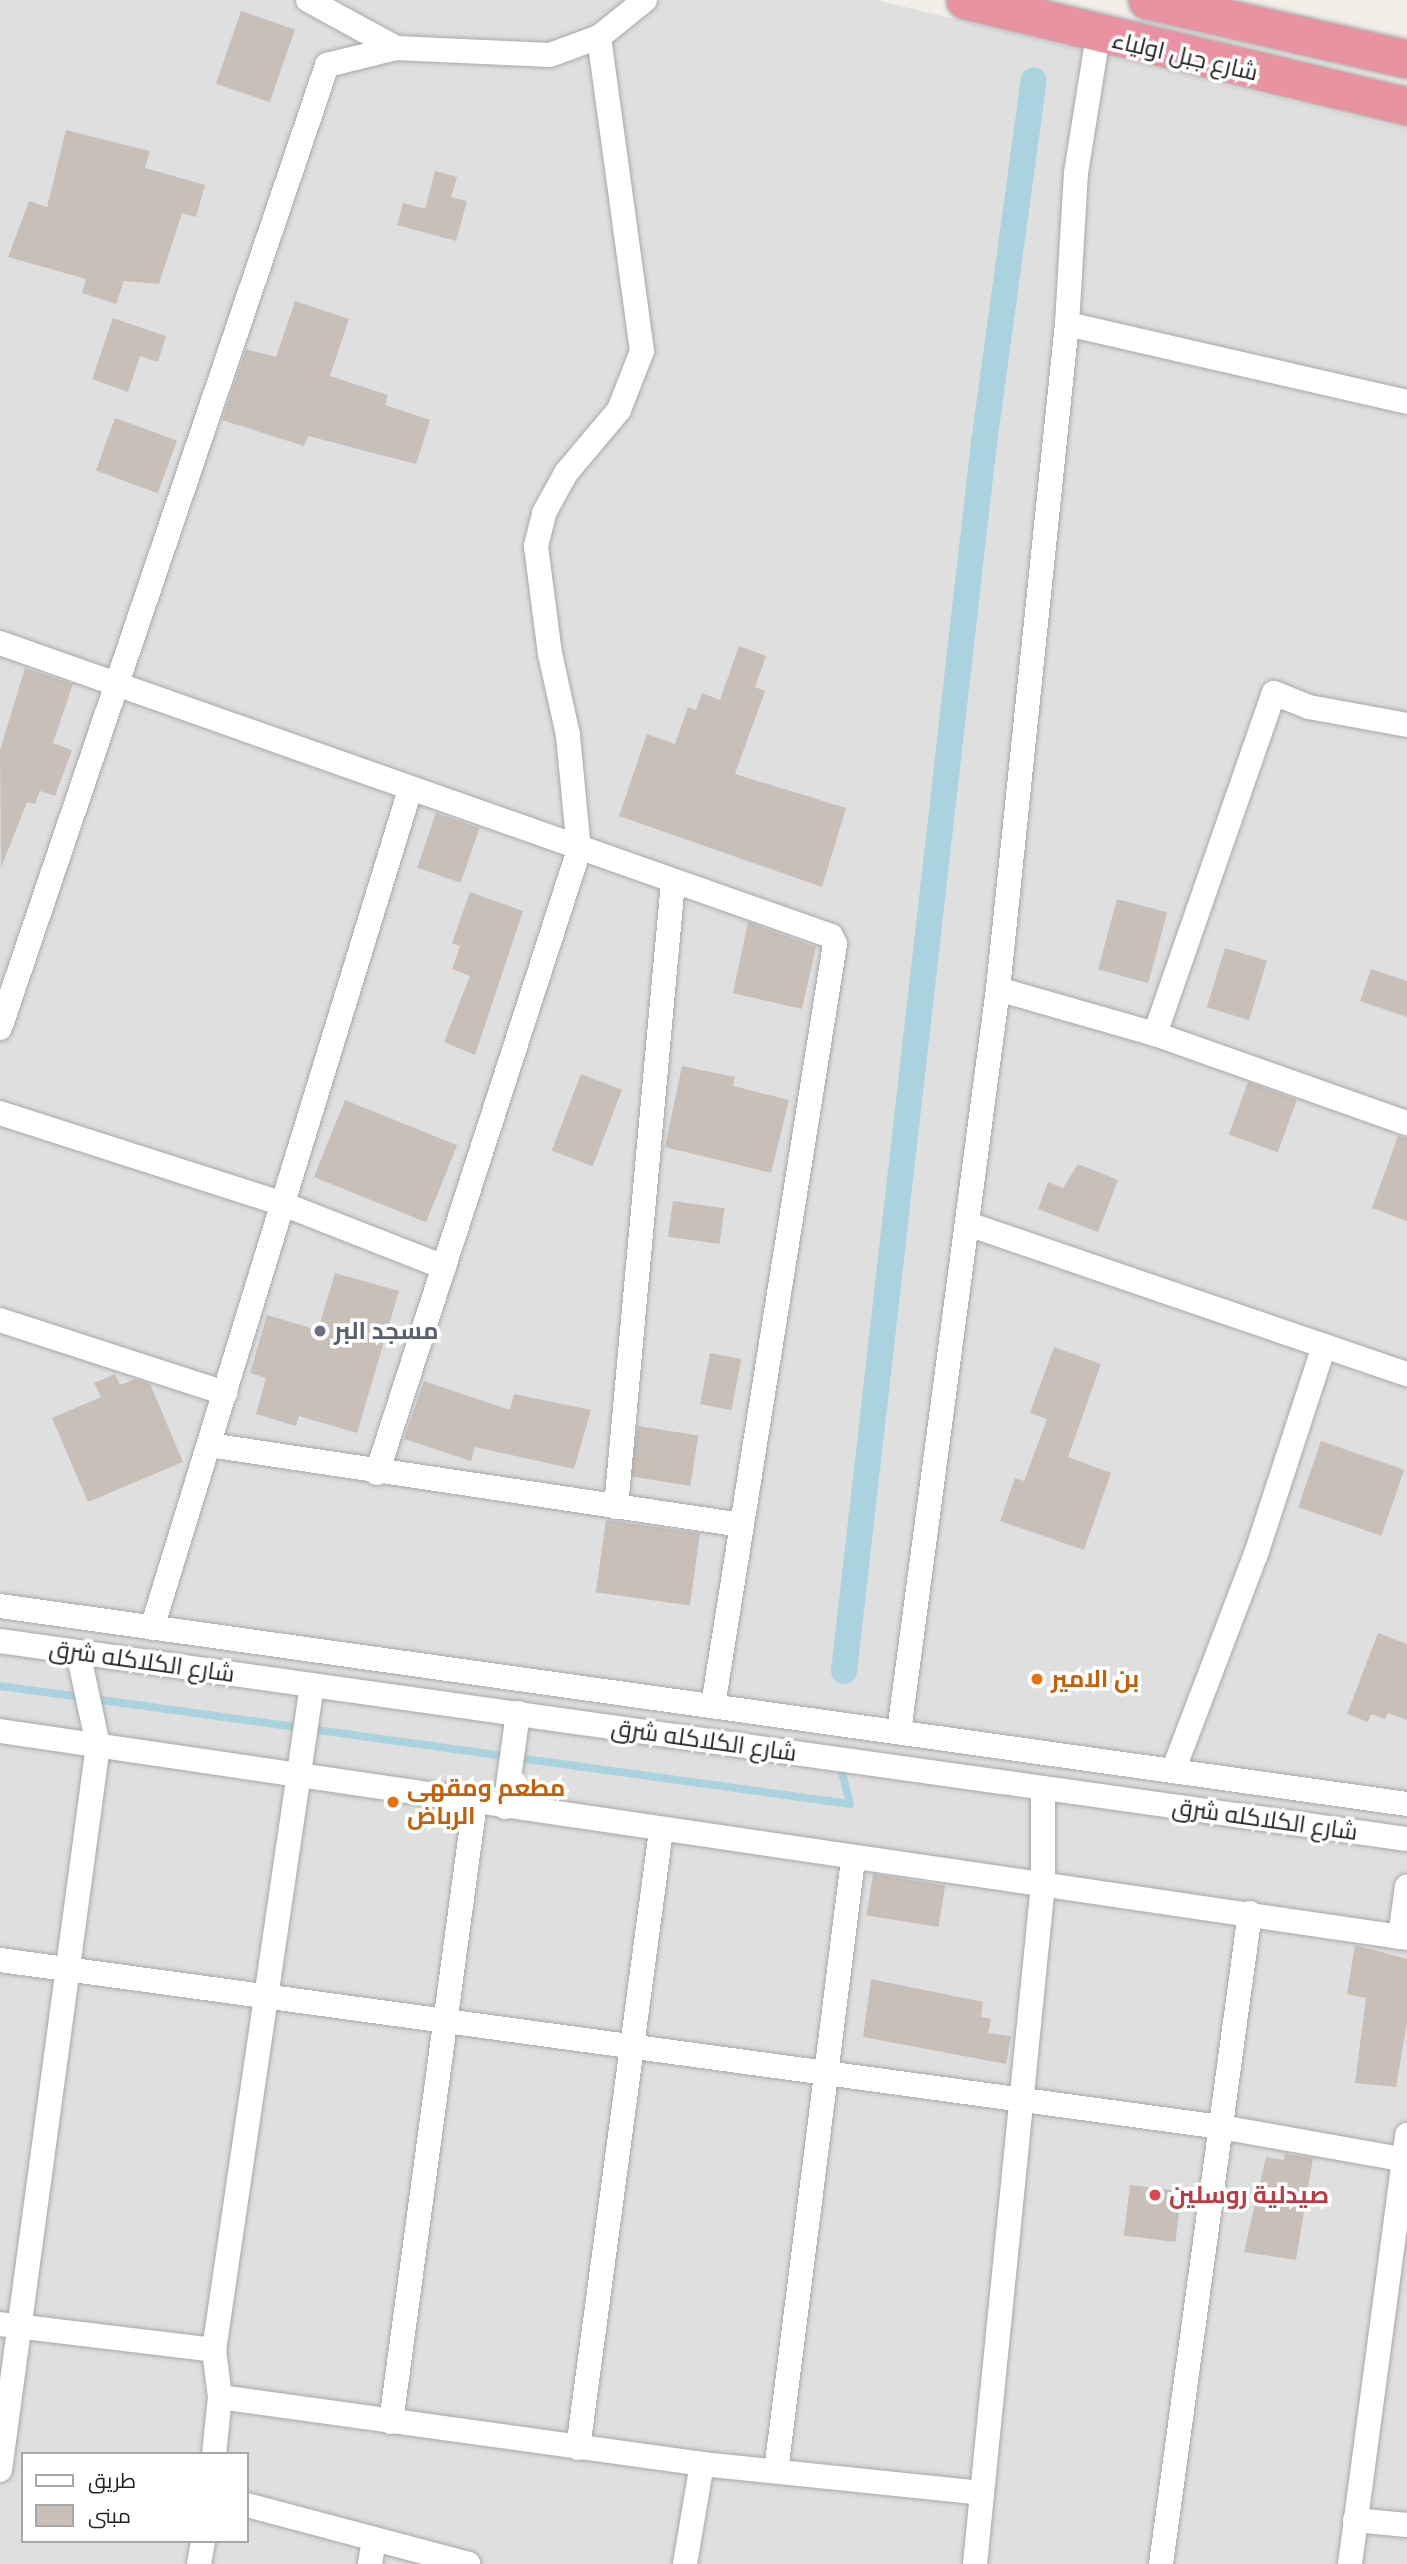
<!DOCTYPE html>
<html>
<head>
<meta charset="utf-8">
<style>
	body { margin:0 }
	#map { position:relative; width:1407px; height:2564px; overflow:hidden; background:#f2efe9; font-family:Figtree,Cairo,sans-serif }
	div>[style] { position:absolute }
	.residential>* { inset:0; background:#e0dfdf }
	.stream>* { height:8px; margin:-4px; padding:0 4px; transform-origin:4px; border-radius:4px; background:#aad3df }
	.canal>* { height:26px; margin:-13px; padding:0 13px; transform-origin:13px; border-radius:13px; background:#aad3df }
	.building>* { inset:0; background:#c7bfb8; transform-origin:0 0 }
	.roads { filter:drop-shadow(0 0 2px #a9a9a9) drop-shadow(0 0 2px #a9a9a9) }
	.minor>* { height:24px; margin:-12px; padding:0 12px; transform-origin:12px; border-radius:12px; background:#fff }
	.highway>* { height:37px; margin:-18.5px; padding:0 18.5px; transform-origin:18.5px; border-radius:18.5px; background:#e892a2 }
	.dots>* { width:19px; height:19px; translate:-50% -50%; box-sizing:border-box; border:4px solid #fff; border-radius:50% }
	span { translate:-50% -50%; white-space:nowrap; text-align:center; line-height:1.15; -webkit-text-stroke:7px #fff; paint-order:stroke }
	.street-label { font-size:24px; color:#222 }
	.worship-label { font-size:24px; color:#5b616d; font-weight:700 }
	.left { translate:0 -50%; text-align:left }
	.food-label { font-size:24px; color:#c56008; font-weight:700 }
	.health-label { font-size:24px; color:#be3a42; font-weight:700 }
	.legend { position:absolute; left:21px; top:2452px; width:228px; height:91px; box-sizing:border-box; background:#fff; border:2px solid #a7a7a7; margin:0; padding:9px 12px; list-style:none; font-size:21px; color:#222 }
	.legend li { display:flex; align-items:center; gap:14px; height:35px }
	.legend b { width:35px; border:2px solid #a7a7a7 }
</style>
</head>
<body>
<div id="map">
	<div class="residential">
		<i style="clip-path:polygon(evenodd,0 0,876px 0,1407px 129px,1407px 2564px,0 2564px,0 0,23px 2454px,247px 2454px,247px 2541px,23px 2541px,23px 2454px)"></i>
	</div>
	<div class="stream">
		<i style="left:0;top:1686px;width:858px;rotate:7.9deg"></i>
		<i style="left:850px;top:1804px;width:33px;rotate:-104deg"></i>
	</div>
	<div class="canal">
		<i style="left:844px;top:1671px;width:1236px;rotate:-83.5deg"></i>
		<i style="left:984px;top:443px;width:366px;rotate:-82.2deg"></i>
	</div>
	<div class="building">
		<i style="left:241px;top:11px;width:57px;height:77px;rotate:19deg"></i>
		<i style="clip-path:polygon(66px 130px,150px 151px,145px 168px,205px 185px,196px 217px,182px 213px,159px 284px,124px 281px,116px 304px,82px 293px,86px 279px,8px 257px,29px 201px,47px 207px)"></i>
		<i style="clip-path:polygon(435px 171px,457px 177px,451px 197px,467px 201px,456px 241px,397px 225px,403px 203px,425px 209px)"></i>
		<i style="clip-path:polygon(295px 301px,349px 319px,330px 376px,388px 395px,385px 405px,430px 420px,416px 464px,308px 436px,304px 446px,222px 420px,246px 349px,276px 357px)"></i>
		<i style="clip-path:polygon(113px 318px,166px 336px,158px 362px,140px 356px,128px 392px,92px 379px)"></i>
		<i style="left:115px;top:418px;width:66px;height:56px;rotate:20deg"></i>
		<i style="clip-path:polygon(739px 646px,766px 656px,755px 687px,765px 691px,735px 774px,846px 808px,822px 887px,619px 816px,647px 734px,675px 744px,688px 707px,696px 710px,702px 693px,720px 700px)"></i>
		<i style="clip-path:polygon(25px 668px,73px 684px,53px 743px,72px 750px,55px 796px,40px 791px,35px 804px,27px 802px,1px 868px,0 750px)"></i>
		<i style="left:436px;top:813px;width:46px;height:58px;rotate:19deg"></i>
		<i style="clip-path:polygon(470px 892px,523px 911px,475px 1055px,444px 1042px,470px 976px,452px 969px,460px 946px,452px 943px)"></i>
		<i style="left:1117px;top:899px;width:52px;height:73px;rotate:15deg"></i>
		<i style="clip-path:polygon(748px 922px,816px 947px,802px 1009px,733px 993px)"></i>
		<i style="left:1225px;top:948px;width:44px;height:62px;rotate:17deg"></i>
		<i style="clip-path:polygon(1371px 969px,1407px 981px,1407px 1017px,1360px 1001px)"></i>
		<i style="clip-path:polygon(682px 1066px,735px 1077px,733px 1086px,789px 1100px,771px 1173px,665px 1147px)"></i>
		<i style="left:581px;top:1074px;width:44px;height:82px;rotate:21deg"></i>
		<i style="left:1248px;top:1082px;width:52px;height:56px;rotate:20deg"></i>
		<i style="left:345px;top:1100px;width:121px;height:83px;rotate:22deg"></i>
		<i style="clip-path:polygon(1398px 1136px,1407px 1138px,1407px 1221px,1372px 1208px)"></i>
		<i style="clip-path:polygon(1078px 1164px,1118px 1180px,1098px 1232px,1038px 1209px,1048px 1182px,1063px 1188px)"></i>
		<i style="left:673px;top:1201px;width:52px;height:36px;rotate:8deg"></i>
		<i style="clip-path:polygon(335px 1273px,399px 1291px,357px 1433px,299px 1416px,296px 1426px,256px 1414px,266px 1378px,250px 1373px,267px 1315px,318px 1330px)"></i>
		<i style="clip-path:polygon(1054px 1347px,1101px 1364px,1068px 1457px,1111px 1473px,1084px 1550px,1000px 1521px,1015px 1478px,1024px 1481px,1047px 1419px,1030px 1413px)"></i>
		<i style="left:710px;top:1353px;width:32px;height:52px;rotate:11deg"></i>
		<i style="clip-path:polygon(115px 1374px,120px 1385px,135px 1379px,150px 1384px,183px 1462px,88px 1502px,52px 1418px,101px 1397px,94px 1383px)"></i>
		<i style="clip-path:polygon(424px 1381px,510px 1410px,514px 1394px,591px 1410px,574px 1469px,475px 1447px,471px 1461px,404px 1439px)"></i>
		<i style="left:638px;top:1426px;width:61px;height:51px;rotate:9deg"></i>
		<i style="left:1321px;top:1441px;width:88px;height:70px;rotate:19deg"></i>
		<i style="left:606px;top:1520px;width:95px;height:73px;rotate:8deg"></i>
		<i style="clip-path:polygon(1378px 1633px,1407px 1644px,1407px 1720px,1388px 1713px,1385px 1719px,1371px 1714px,1368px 1722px,1347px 1714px)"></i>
		<i style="left:873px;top:1874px;width:73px;height:42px;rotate:9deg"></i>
		<i style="clip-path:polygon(1355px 1945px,1407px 1959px,1407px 2022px,1396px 2087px,1355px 2083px,1366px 1998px,1347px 1994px)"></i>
		<i style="clip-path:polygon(871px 1979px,983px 2002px,981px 2017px,991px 2019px,988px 2033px,1011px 2036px,1006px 2064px,863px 2037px)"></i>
		<i style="clip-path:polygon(1285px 2154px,1313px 2158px,1296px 2260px,1244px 2252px,1266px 2157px,1284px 2160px)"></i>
		<i style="left:1130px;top:2185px;width:52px;height:51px;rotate:7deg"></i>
	</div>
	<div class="roads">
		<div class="minor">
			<i style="left:308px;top:0;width:100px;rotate:28.6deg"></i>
			<i style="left:1067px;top:324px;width:349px;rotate:12.9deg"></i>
			<i style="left:0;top:643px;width:881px;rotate:19.42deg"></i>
			<i style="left:831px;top:936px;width:9px;rotate:63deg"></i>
			<i style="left:835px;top:944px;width:772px;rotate:99.1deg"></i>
			<i style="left:998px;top:989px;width:163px;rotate:16deg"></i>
			<i style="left:1155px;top:1034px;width:267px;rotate:19.5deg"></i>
			<i style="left:0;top:1028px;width:1017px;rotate:-71.24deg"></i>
			<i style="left:327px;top:65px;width:71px;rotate:-13.8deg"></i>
			<i style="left:396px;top:48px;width:154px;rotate:2.6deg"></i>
			<i style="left:550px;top:55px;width:52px;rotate:-20.2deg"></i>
			<i style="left:599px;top:37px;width:59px;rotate:-38.8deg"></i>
			<i style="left:1155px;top:1034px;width:361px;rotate:-70.8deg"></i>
			<i style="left:1274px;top:693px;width:38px;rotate:22deg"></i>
			<i style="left:1309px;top:707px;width:100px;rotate:10.4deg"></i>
			<i style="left:0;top:1113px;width:297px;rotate:17.8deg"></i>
			<i style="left:283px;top:1204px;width:173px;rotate:21.4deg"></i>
			<i style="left:968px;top:1224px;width:464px;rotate:18.9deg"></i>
			<i style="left:0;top:1320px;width:237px;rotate:18deg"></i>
			<i style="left:209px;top:1445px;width:539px;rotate:8.54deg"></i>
			<i style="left:377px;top:1473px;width:655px;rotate:-72.04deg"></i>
			<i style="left:579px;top:850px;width:116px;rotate:-95.5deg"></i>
			<i style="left:568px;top:735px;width:83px;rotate:-102.5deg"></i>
			<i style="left:550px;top:654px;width:109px;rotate:-97.4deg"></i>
			<i style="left:536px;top:546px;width:34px;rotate:-76deg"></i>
			<i style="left:544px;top:513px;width:46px;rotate:-61.2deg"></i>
			<i style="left:566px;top:473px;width:82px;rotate:-49.9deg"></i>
			<i style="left:619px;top:410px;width:63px;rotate:-68.7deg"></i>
			<i style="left:642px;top:351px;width:317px;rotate:-97.8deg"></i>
			<i style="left:616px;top:1507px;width:628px;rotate:-84.79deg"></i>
			<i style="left:0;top:1606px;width:1421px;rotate:8.01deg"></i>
			<i style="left:152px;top:1628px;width:874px;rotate:-72.89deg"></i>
			<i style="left:0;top:1641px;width:1421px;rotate:8.01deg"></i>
			<i style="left:0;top:1731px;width:1422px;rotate:8.37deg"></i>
			<i style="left:899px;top:1732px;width:750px;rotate:-82.41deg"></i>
			<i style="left:998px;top:989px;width:669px;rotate:-84.08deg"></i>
			<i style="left:1067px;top:324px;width:151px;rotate:-86.6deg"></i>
			<i style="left:1076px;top:173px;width:139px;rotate:-80.9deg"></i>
			<i style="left:1173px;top:1771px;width:232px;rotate:-69.1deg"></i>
			<i style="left:1256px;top:1554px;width:219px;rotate:-71.9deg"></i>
			<i style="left:505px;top:1807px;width:95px;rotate:-82.1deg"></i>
			<i style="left:1400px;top:1937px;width:51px;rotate:-82.2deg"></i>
			<i style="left:0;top:1960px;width:1232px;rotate:7.79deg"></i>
			<i style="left:1221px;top:2127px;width:189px;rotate:10.1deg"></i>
			<i style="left:0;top:2324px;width:216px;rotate:6.9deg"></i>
			<i style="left:220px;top:2397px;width:487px;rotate:7.9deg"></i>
			<i style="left:702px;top:2464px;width:281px;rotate:5.9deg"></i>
			<i style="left:391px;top:2422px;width:626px;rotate:-82.28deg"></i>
			<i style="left:578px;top:2448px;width:623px;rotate:-82.34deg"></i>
			<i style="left:214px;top:2454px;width:57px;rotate:-84deg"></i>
			<i style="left:220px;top:2397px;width:47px;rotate:-97.3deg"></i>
			<i style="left:214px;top:2350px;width:672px;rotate:-81.62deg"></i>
			<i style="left:0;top:2470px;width:732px;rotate:-82.3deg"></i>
			<i style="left:98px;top:1745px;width:95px;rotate:-102.1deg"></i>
			<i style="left:776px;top:2471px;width:616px;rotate:-82.82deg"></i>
			<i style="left:247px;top:2505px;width:229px;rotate:14.9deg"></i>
			<i style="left:1355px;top:2520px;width:52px;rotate:5.5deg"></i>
			<i style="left:199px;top:2564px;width:23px;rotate:-80deg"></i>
			<i style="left:370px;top:2564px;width:24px;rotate:-81deg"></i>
			<i style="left:685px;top:2564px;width:101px;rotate:-80.4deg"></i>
			<i style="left:975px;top:2564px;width:683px;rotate:-84.29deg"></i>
			<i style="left:1043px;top:1884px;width:96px;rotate:-90deg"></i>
			<i style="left:1161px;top:2564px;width:657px;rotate:-82.22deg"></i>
			<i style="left:1350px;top:2564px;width:433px;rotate:-82.4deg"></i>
		</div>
		<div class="highway">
			<i style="left:965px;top:0;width:455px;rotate:13.5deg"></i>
			<i style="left:1147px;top:0;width:267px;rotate:12.8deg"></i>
		</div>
	</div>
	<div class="dots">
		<i style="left:320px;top:1331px;background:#6b7280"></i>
		<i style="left:1037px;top:1679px;background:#e8710a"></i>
		<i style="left:393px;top:1802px;background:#e8710a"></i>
		<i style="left:1155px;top:2195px;background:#e0444e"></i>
	</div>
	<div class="street-label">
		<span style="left:1185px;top:56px;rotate:13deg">شارع جبل اولياء</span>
		<span style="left:142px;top:1661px;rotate:8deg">شارع الكلاكله شرق</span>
		<span style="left:704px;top:1740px;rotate:8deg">شارع الكلاكله شرق</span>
		<span style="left:1265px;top:1819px;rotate:8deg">شارع الكلاكله شرق</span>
	</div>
	<div class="worship-label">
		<span class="left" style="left:334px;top:1331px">مسجد البر</span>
	</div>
	<div class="food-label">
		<span class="left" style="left:1051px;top:1679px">بن الامير</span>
		<span class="left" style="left:407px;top:1802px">مطعم ومقهى<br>الرباض</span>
	</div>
	<div class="health-label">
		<span class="left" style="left:1169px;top:2195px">صيدلية روسلين</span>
	</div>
	<ul class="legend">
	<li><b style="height:9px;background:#fff"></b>طريق</li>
	<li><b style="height:19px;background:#c7bfb8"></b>مبنى</li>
	</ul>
</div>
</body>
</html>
